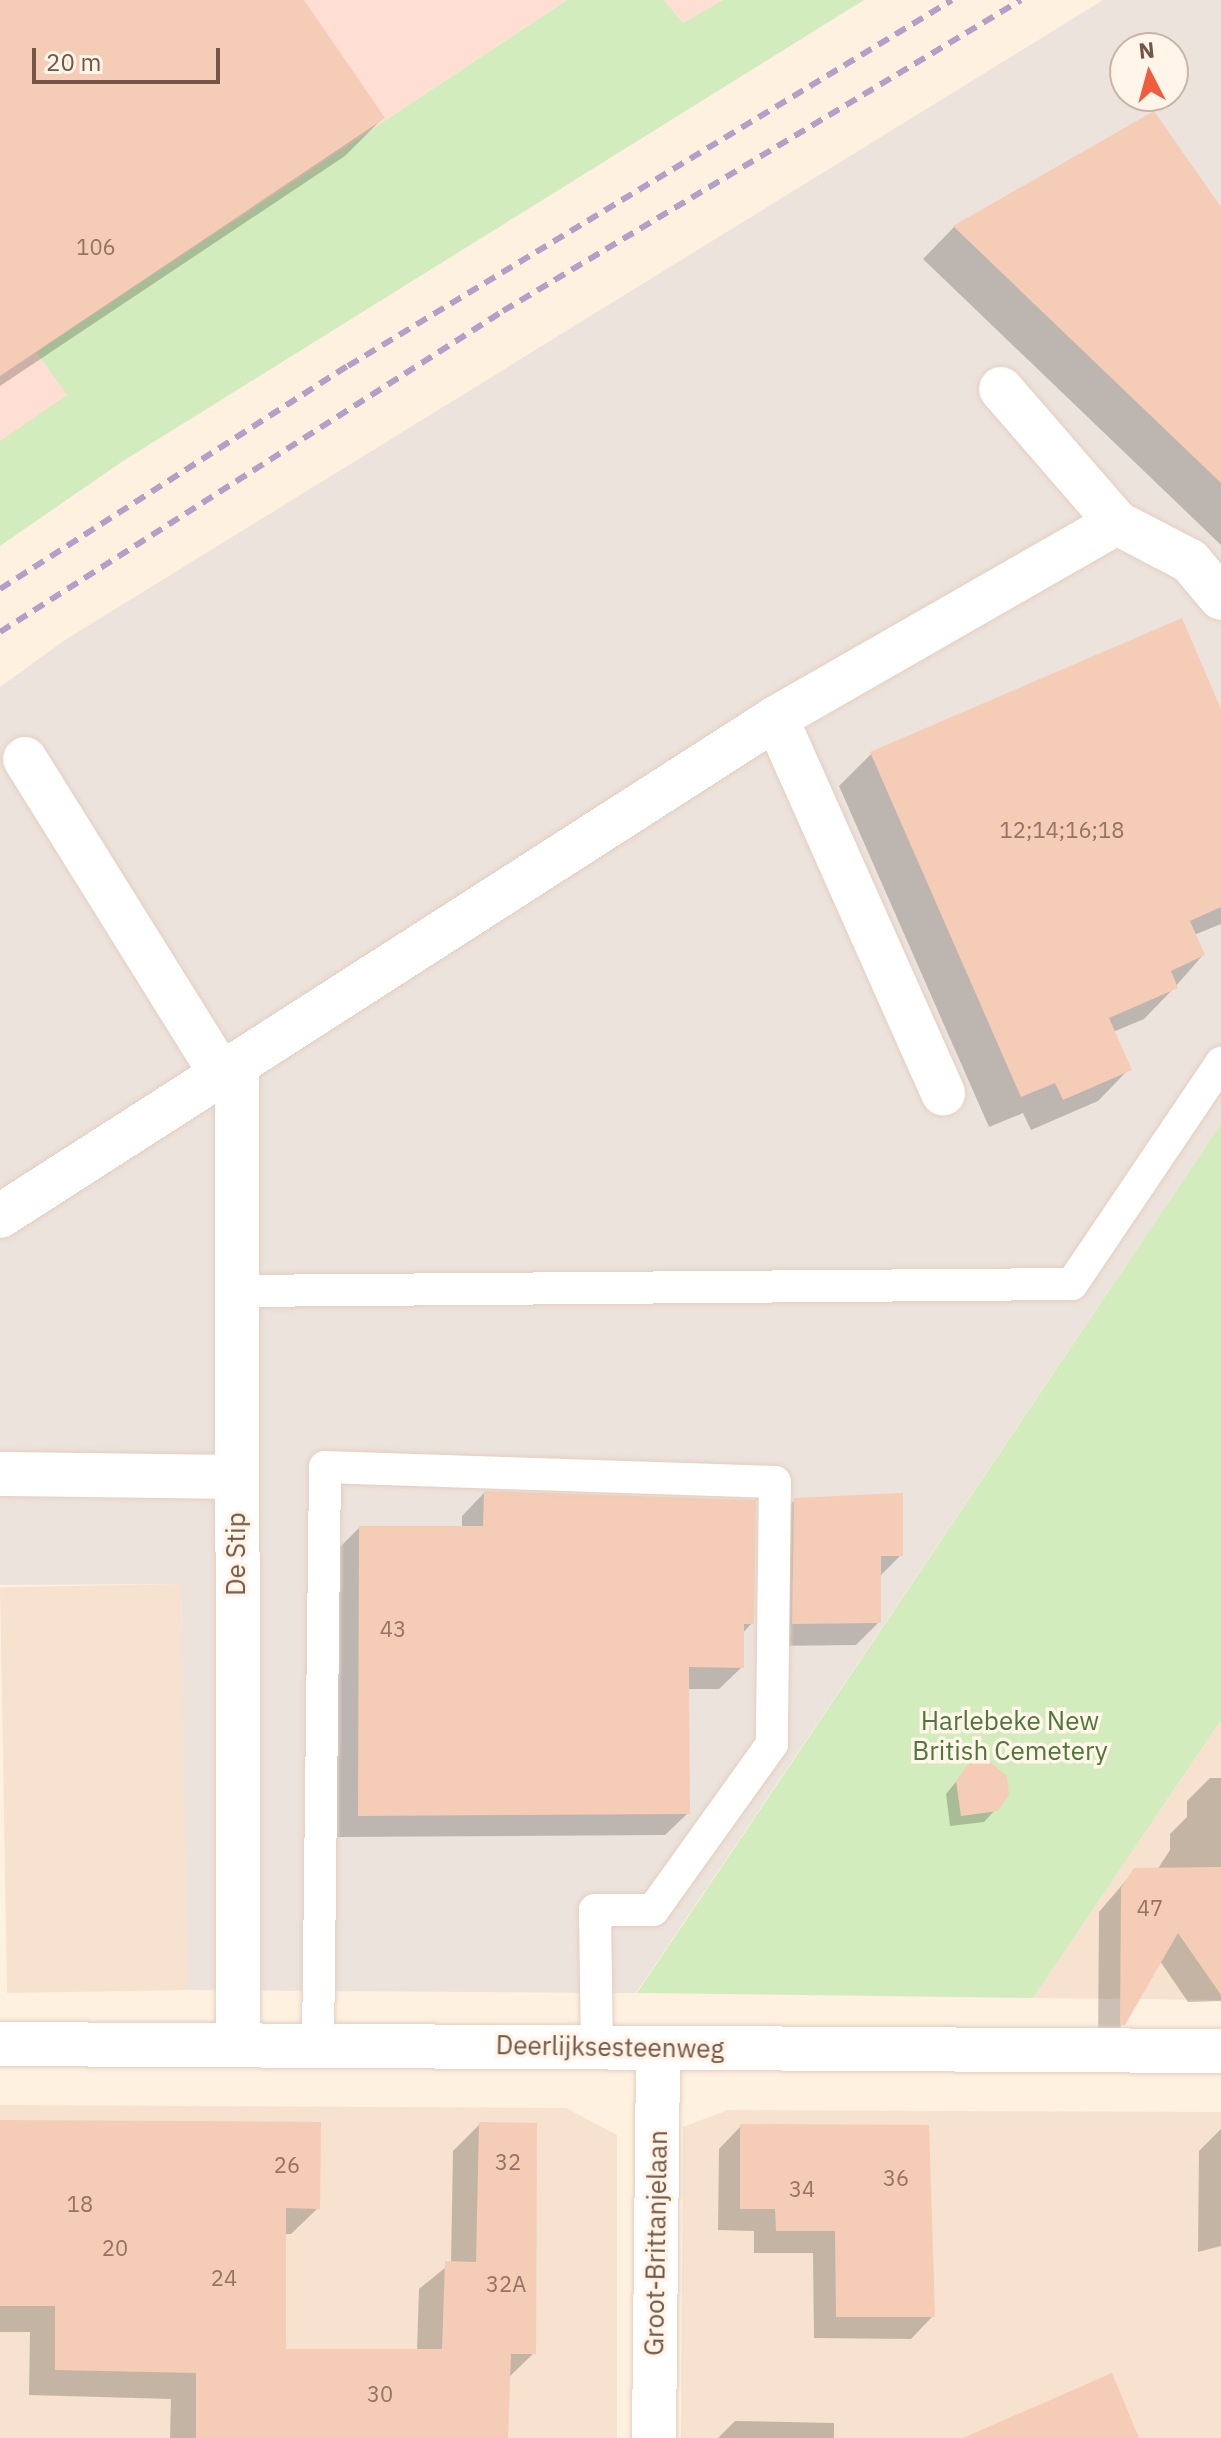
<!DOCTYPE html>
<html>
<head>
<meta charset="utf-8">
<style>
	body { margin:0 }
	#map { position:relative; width:1221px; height:2438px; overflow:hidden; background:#fef1e0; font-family:"IBM Plex Sans",sans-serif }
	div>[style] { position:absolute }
	.residential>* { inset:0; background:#f6e2ce; transform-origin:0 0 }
	.commercial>* { inset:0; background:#ffded3 }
	.industrial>* { inset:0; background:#ece3dc }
	.green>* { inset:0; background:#d3ecbe }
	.shadow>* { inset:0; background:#0003 }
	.building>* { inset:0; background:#f5ccb6 }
	.roads { filter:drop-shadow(0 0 2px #e4cebf) drop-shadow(0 0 2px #e4cebf) }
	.lane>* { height:32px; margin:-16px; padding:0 16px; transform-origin:16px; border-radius:16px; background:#fff }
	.street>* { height:44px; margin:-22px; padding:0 22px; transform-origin:22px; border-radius:22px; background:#fff }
	.secondary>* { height:44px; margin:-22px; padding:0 22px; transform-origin:22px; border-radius:22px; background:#fff }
	.rail>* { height:6px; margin-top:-3px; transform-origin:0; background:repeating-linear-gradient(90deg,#b39fc7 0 12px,transparent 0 20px) }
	span { translate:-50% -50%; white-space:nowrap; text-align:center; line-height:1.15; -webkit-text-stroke:7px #fff5e8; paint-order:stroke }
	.number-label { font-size:22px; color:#967362 }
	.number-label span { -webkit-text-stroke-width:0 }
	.street-label { font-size:26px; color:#765546 }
	.park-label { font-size:26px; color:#4f773b }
	.north { position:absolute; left:1109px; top:32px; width:80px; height:80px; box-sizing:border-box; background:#fff5e8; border:2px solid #c8b5a7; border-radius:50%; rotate:354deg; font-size:22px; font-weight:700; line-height:32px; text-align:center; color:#765546 }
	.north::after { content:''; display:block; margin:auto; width:28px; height:36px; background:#f15d3c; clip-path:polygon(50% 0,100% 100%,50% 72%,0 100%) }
	.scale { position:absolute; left:32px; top:48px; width:188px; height:36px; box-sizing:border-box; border:4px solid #765546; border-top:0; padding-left:10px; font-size:24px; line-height:28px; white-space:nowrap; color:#765546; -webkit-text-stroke:6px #fff5e8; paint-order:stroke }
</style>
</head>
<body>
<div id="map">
	<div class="residential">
		<i style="left:181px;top:1584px;width:406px;height:181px;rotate:89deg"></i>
		<i style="clip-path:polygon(1221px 1720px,1221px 2000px,1033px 1998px)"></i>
		<i style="clip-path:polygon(0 2105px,566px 2108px,617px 2135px,617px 2438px,0 2438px)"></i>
		<i style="clip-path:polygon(728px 2110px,1221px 2112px,1221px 2438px,681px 2438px,683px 2127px)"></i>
	</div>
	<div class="commercial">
		<i style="clip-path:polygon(0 0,567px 0,36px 352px,68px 395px,0 441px)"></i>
		<i style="clip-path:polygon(664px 0,723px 0,683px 23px)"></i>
	</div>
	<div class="industrial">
		<i style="clip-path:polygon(evenodd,1103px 0,1221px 0,1221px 1124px,636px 1993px,187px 1990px,181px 1584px,0 1585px,0 687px,65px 640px,1103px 0,1125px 48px,1173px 48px,1173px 96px,1125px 96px,1125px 48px)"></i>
	</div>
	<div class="green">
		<i style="clip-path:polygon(567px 0,664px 0,683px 23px,723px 0,864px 0,123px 461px,0 546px,0 441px,67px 395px,36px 352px)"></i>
		<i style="clip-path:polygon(1221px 1124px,1221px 1720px,1033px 1998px,637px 1993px)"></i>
	</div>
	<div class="shadow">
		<i style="clip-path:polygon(0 0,302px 0,383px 118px,345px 156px,0 386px)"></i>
		<i style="clip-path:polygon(1154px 114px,1221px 210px,1221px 545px,923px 259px,954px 227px)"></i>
		<i style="clip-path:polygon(1181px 621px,1221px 714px,1221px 924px,1194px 935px,1203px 955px,1175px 987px,1144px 1019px,1113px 1032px,1129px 1069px,1098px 1101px,1031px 1130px,1023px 1113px,989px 1127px,839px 786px,871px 754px)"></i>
		<i style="clip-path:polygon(484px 1493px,752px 1623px,742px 1634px,742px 1667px,719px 1689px,687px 1689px,688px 1813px,665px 1835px,336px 1837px,337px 1550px,359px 1528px,462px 1528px,462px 1516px)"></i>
		<i style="clip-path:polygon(795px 1500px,901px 1555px,879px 1577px,879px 1622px,856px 1645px,770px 1646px,772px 1522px)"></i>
		<i style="clip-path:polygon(969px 1766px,996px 1809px,984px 1822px,950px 1826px,946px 1794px)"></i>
		<i style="clip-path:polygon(1210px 1778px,1221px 1778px,1221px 2001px,1188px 2002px,1160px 1961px,1123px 2024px,1098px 2047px,1099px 1912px,1135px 1870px,1157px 1870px,1170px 1850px,1170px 1834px,1187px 1817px,1187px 1801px)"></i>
		<i style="clip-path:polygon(0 2122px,318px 2208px,291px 2234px,284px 2234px,284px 2351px,417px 2351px,419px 2289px,451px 2263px,453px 2151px,480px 2124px,534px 2353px,508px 2378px,506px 2438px,170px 2438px,171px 2399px,29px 2395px,30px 2332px,0 2332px)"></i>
		<i style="clip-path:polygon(741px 2126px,933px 2316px,911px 2339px,814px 2338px,813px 2253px,754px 2253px,754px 2231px,718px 2230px,719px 2149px)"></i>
		<i style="clip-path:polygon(1221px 2129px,1221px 2246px,1198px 2252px,1199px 2151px)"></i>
		<i style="clip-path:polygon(735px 2421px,834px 2423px,834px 2438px,718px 2438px)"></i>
	</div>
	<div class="building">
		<i style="clip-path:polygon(0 0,304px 0,385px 118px,0 376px)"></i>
		<i style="clip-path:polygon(1154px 111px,1221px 207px,1221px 483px,953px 226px)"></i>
		<i style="clip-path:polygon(1182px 618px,1221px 709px,1221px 907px,1190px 921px,1205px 955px,1171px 971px,1178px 988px,1109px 1018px,1132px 1070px,1063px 1100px,1055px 1083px,1021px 1097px,870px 752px)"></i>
		<i style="clip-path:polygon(484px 1491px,756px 1500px,754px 1624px,744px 1624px,744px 1668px,689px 1667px,690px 1814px,358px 1816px,359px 1526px,483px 1526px)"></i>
		<i style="clip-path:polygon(903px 1493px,903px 1556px,881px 1556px,881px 1623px,792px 1624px,794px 1498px)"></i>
		<i style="clip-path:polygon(989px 1761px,1007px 1776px,1009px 1795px,998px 1811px,961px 1816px,956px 1781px,968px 1764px)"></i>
		<i style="clip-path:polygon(1221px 1867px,1221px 1995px,1178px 1933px,1125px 2025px,1120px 2025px,1121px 1888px,1134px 1868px)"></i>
		<i style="clip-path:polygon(0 2120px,321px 2122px,320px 2209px,286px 2208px,286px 2349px,442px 2349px,445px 2261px,476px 2262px,479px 2122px,537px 2123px,536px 2354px,511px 2354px,508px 2438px,196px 2438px,196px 2373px,55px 2370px,55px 2306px,0 2306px)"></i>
		<i style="clip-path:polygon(740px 2124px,929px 2125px,935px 2317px,836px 2317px,835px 2231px,776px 2231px,775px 2209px,740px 2209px)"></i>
		<i style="clip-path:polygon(1112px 2373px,1139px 2438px,963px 2438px)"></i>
	</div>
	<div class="roads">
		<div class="lane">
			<i style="left:236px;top:1291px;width:836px;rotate:-0.48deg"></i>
			<i style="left:1072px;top:1284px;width:267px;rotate:-56deg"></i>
			<i style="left:318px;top:2044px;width:577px;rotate:-89.3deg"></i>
			<i style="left:325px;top:1467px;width:450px;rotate:1.9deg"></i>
			<i style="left:775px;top:1482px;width:262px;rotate:90.7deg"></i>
			<i style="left:772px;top:1744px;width:204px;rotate:125.6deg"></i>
			<i style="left:653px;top:1910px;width:58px;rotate:180deg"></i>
			<i style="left:595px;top:1910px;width:137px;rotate:89.2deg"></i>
		</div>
		<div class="street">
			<i style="left:1001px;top:389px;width:177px;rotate:49.1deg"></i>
			<i style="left:1117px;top:523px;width:82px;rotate:27.5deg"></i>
			<i style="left:1190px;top:561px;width:48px;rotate:50deg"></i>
			<i style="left:776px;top:718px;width:411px;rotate:66deg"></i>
			<i style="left:25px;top:759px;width:371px;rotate:58.1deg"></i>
			<i style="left:237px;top:1063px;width:981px;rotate:89.94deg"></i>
			<i style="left:0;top:1216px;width:922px;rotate:-32.69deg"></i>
			<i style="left:776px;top:718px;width:393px;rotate:-29.8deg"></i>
			<i style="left:0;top:1474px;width:235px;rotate:0.7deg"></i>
			<i style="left:654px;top:2438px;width:390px;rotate:-89.4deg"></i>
		</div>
		<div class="secondary">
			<i style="left:0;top:2044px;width:1221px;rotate:0.33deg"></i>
		</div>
	</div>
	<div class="rail">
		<i style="left:0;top:589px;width:413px;rotate:-32.7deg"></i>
		<i style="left:348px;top:366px;width:706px;rotate:-31.21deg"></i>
		<i style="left:0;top:632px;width:597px;rotate:-32.54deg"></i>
		<i style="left:503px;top:311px;width:604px;rotate:-30.98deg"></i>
	</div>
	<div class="number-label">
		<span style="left:96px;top:247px">106</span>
		<span style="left:1062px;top:830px">12;14;16;18</span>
		<span style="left:393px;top:1629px">43</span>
		<span style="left:1150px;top:1908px">47</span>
		<span style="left:508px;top:2162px">32</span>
		<span style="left:287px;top:2165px">26</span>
		<span style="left:896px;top:2178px">36</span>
		<span style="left:802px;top:2189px">34</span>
		<span style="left:80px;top:2204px">18</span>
		<span style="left:115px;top:2248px">20</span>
		<span style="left:224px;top:2278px">24</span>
		<span style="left:506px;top:2284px">32A</span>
		<span style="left:380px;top:2394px">30</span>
	</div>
	<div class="street-label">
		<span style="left:236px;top:1554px;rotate:-90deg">De Stip</span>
		<span style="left:610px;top:2047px;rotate:1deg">Deerlijksesteenweg</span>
		<span style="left:656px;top:2243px;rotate:-89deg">Groot-Brittanjelaan</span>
	</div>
	<div class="park-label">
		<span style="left:1010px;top:1736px">Harlebeke New<br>British Cemetery</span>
	</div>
	<div class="north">N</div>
	<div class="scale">20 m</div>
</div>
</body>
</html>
